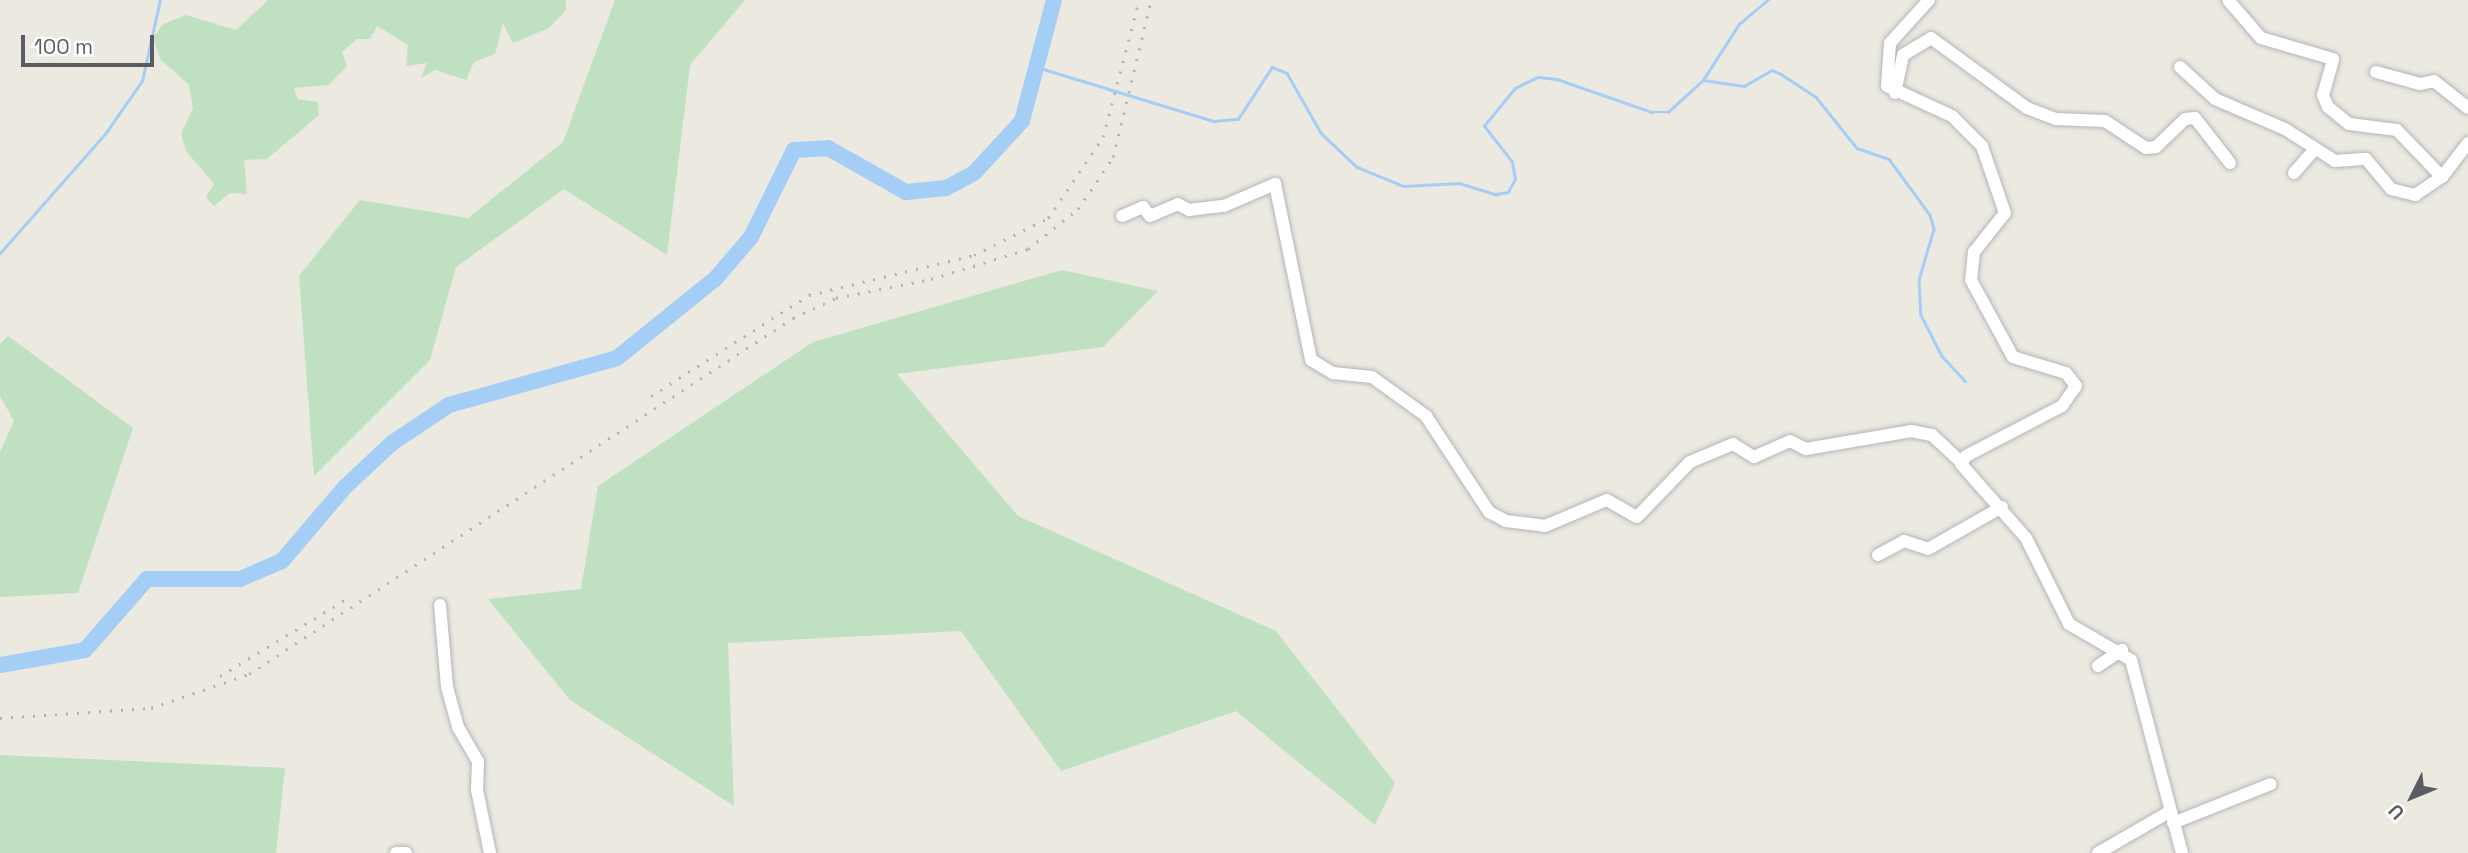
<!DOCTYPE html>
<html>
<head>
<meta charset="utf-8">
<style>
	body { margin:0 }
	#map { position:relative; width:2468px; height:853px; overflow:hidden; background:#ebe9e0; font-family:"Space Grotesk",sans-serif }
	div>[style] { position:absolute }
	.green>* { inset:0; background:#bfe1c1 }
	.stream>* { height:2.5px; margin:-1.25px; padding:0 1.25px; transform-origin:1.25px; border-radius:1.25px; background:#a5cef7 }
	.river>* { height:16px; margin:-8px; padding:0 8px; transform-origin:8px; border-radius:8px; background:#a5cef7 }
	.roads { filter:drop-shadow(0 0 2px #b3b6ba) drop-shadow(0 0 2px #b3b6ba) }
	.minor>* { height:12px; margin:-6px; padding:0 6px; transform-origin:6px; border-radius:6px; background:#fff }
	.rail>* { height:2.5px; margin-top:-1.25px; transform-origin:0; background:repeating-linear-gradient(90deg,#b1b2b2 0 2px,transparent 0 11px) }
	span { translate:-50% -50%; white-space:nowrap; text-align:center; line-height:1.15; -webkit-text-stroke:6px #fff; paint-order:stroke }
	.north { position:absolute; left:2377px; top:762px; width:70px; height:70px; -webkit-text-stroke:5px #fff; paint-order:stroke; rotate:227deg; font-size:19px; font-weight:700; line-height:28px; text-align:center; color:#595c60 }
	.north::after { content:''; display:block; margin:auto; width:24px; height:32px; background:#595c60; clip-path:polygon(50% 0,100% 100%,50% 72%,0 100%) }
	.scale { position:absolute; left:21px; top:35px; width:133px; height:32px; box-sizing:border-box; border:4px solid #595c60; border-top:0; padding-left:9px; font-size:21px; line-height:24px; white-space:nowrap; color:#595c60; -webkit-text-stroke:5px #fff; paint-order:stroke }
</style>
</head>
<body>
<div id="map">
	<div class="green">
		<i style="clip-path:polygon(268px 0,566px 0,566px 10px,549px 28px,513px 43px,503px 23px,495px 54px,474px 62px,466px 80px,435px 70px,421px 78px,427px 63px,406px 66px,408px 45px,377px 26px,370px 39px,357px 39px,342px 52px,347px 66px,329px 85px,294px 88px,298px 99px,318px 102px,319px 115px,267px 159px,244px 160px,247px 194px,230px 193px,214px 206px,206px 197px,214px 184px,186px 151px,181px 134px,193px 108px,189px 85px,161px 60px,153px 38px,163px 24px,186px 15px,236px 30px)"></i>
		<i style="clip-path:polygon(615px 0,745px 0,690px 65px,667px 255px,564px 189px,456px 267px,430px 360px,314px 476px,299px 276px,360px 200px,468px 218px,563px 142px)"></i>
		<i style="clip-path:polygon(1062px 270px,1158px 291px,1103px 347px,897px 374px,1018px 516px,1276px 631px,1395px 783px,1375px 825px,1236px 711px,1061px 771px,961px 631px,728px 643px,734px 806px,570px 700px,488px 599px,581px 589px,598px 486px,813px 342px)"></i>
		<i style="clip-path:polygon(8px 336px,133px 428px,78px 593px,0 597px,0 452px,14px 421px,0 396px,0 344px)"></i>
		<i style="clip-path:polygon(0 755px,285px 768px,276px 853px,0 853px)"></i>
	</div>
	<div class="stream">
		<i style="left:1037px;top:67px;width:185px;rotate:17deg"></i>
		<i style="left:1214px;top:121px;width:24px;rotate:-5deg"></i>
		<i style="left:1238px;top:119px;width:62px;rotate:-56.8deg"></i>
		<i style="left:1272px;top:67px;width:16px;rotate:22deg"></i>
		<i style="left:1287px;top:73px;width:69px;rotate:60.5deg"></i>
		<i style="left:1321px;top:133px;width:50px;rotate:43.4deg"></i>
		<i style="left:1357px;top:167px;width:50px;rotate:22.4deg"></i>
		<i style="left:1403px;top:186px;width:56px;rotate:-3.1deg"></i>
		<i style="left:1459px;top:183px;width:39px;rotate:17deg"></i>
		<i style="left:1496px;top:194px;width:12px;rotate:-9deg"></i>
		<i style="left:1508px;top:192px;width:15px;rotate:-62deg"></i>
		<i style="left:1515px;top:179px;width:17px;rotate:-100deg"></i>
		<i style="left:1512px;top:162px;width:46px;rotate:-127.9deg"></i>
		<i style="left:1484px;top:126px;width:49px;rotate:-50.8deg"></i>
		<i style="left:1515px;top:88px;width:25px;rotate:-26deg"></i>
		<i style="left:1538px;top:77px;width:19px;rotate:6deg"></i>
		<i style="left:1557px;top:79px;width:101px;rotate:19.2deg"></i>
		<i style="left:1652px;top:112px;width:16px"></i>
		<i style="left:1668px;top:112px;width:47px;rotate:-42.4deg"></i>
		<i style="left:1703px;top:80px;width:67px;rotate:-57.3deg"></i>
		<i style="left:1739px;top:24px;width:38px;rotate:-40deg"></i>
		<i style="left:1703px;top:80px;width:41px;rotate:8.3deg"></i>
		<i style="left:1744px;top:86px;width:32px;rotate:-30deg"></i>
		<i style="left:1772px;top:70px;width:10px;rotate:24deg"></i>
		<i style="left:1781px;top:74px;width:42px;rotate:33.3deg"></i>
		<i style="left:1816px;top:97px;width:65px;rotate:51.2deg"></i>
		<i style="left:1857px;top:148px;width:34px;rotate:19deg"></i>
		<i style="left:1889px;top:159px;width:69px;rotate:53.8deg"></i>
		<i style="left:1930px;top:215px;width:15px;rotate:74deg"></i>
		<i style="left:1934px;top:229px;width:53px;rotate:106.4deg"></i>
		<i style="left:1919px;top:280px;width:35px;rotate:87deg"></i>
		<i style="left:1921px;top:315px;width:46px;rotate:62.9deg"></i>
		<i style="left:1942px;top:356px;width:34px;rotate:47deg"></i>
		<i style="left:0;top:253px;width:159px;rotate:-48.6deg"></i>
		<i style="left:105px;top:134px;width:65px;rotate:-55.1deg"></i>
		<i style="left:142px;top:81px;width:83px;rotate:-77.5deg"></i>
	</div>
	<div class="river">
		<i style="left:0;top:665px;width:86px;rotate:-10deg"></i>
		<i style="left:85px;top:650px;width:94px;rotate:-48.9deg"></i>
		<i style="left:147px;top:579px;width:93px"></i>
		<i style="left:240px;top:579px;width:46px;rotate:-23.2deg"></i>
		<i style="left:282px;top:561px;width:97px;rotate:-49.6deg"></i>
		<i style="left:345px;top:487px;width:64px;rotate:-43.1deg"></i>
		<i style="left:392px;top:443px;width:69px;rotate:-33.7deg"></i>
		<i style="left:449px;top:405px;width:174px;rotate:-15.6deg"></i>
		<i style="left:617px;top:358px;width:127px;rotate:-38.9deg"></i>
		<i style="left:716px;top:278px;width:54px;rotate:-49.5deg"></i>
		<i style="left:751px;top:237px;width:97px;rotate:-63.7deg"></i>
		<i style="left:794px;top:150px;width:34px;rotate:-3deg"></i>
		<i style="left:828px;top:148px;width:90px;rotate:29.4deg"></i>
		<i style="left:906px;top:192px;width:40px;rotate:-5.7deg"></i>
		<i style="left:946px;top:188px;width:32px;rotate:-28deg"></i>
		<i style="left:974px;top:173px;width:71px;rotate:-47.3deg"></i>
		<i style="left:1022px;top:121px;width:125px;rotate:-75.2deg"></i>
	</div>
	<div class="roads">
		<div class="minor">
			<i style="left:1929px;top:0;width:58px;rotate:132.2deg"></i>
			<i style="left:1890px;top:43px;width:43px;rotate:94deg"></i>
			<i style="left:1887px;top:86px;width:72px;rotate:24.8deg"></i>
			<i style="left:1952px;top:116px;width:42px;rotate:45deg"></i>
			<i style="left:1982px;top:146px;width:71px;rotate:71.1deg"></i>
			<i style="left:2005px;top:213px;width:50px;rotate:128.5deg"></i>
			<i style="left:1974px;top:252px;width:28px;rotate:96deg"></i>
			<i style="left:1971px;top:280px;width:88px;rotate:61.4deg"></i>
			<i style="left:2013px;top:357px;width:55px;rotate:16.8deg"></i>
			<i style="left:2066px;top:373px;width:16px;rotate:52deg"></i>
			<i style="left:2076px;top:386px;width:24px;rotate:125deg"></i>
			<i style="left:2062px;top:406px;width:108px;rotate:152.5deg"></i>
			<i style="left:1966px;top:456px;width:9px;rotate:122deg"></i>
			<i style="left:1961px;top:464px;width:98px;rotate:48.7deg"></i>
			<i style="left:2026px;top:538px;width:96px;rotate:63.4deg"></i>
			<i style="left:2069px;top:624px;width:72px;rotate:30.1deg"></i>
			<i style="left:2131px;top:660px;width:200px;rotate:75.2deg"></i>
			<i style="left:2180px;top:67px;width:47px;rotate:42.4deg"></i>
			<i style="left:2215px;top:99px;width:76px;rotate:23.2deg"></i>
			<i style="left:2285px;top:129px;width:59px;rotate:32.6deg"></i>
			<i style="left:2335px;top:161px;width:31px;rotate:-4deg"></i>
			<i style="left:2366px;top:159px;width:39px;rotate:50deg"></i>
			<i style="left:2391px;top:189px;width:25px;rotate:14deg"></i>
			<i style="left:2415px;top:195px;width:32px;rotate:-34deg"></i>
			<i style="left:2442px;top:177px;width:65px;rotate:-133.8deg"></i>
			<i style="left:2397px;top:130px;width:48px;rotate:-172.9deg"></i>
			<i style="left:2349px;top:124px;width:27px;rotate:-141deg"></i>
			<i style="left:2328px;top:107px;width:13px;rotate:-113deg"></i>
			<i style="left:2323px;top:95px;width:37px;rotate:-74deg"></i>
			<i style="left:2333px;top:59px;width:75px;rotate:-163.7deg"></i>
			<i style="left:2261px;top:38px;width:50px;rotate:-131deg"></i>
			<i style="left:2376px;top:72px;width:46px;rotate:15.3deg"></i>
			<i style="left:2420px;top:84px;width:14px;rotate:-12deg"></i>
			<i style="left:2434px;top:81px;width:43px;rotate:38.5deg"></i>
			<i style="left:1895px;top:93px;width:39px;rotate:-78deg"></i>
			<i style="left:1903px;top:55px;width:33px;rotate:-31deg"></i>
			<i style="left:1931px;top:38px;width:119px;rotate:36.1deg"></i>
			<i style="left:2027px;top:108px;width:31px;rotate:21deg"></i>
			<i style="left:2056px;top:119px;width:49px;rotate:2.3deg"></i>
			<i style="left:2105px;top:121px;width:49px;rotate:33.4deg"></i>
			<i style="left:2146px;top:148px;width:10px;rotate:-6deg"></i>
			<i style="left:2156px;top:147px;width:40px;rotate:-44deg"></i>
			<i style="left:2185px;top:119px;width:10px;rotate:-6deg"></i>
			<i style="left:2195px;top:118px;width:57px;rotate:52.1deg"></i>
			<i style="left:2294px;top:173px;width:32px;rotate:-49deg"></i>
			<i style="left:2442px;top:177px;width:43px;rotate:-52.6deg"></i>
			<i style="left:1122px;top:216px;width:23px;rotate:-23deg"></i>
			<i style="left:1143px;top:207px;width:11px;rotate:52deg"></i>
			<i style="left:1150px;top:216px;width:30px;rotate:-23deg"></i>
			<i style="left:1178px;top:204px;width:13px;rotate:29deg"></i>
			<i style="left:1189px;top:210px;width:35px;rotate:-7deg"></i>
			<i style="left:1224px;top:206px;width:56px;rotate:-23.3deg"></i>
			<i style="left:1275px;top:184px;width:180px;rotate:78.4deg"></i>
			<i style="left:1311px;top:360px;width:26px;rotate:31deg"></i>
			<i style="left:1333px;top:373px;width:39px;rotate:6deg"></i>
			<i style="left:1372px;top:377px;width:67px;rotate:35.8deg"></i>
			<i style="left:1426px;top:416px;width:115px;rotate:56.7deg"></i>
			<i style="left:1489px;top:512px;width:19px;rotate:28deg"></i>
			<i style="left:1506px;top:521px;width:39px;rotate:7deg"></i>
			<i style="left:1545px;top:526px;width:67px;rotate:-22.8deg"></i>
			<i style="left:1607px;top:500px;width:34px;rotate:30deg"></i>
			<i style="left:1637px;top:517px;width:76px;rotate:-46.1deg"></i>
			<i style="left:1690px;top:462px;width:47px;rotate:-22.7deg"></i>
			<i style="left:1733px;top:444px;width:25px;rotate:32deg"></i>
			<i style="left:1754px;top:457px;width:39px;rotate:-24deg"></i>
			<i style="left:1790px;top:441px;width:18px;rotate:27deg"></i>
			<i style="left:1806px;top:449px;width:107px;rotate:-9.7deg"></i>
			<i style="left:1911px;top:431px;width:21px;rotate:11deg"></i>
			<i style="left:1932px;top:435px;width:40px;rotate:43deg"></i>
			<i style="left:1878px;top:555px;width:30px;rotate:-28deg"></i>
			<i style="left:1904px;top:541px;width:25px;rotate:18deg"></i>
			<i style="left:1928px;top:549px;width:85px;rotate:-29.6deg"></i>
			<i style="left:440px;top:605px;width:82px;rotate:85.1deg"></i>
			<i style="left:447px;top:687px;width:41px;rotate:74.6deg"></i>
			<i style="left:458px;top:727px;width:39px;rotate:60deg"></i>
			<i style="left:478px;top:761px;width:29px;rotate:92deg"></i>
			<i style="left:477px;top:790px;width:64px;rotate:78.3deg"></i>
			<i style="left:2098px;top:666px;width:29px;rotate:-34deg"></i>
			<i style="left:2173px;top:823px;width:105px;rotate:-21.7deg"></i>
			<i style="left:396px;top:853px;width:10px"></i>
			<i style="left:2098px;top:853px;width:82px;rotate:-30deg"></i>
		</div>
	</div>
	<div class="rail">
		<i style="left:651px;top:396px;width:188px;rotate:-32.6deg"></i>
		<i style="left:809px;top:295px;width:170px;rotate:-13.6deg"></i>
		<i style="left:974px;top:255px;width:83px;rotate:-26.6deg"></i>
		<i style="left:1048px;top:218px;width:98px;rotate:-55.8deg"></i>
		<i style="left:1103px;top:137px;width:142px;rotate:-75.3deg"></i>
		<i style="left:220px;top:676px;width:153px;rotate:-31.4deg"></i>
		<i style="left:0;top:718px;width:151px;rotate:-3.8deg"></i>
		<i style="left:151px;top:708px;width:104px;rotate:-19.1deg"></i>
		<i style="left:249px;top:674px;width:650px;rotate:-33.2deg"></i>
		<i style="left:793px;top:318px;width:47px;rotate:-24.9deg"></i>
		<i style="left:836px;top:298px;width:97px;rotate:-11.3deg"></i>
		<i style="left:931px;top:279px;width:102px;rotate:-17.2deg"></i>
		<i style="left:1028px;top:249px;width:64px;rotate:-38.7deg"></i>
		<i style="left:1078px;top:209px;width:63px;rotate:-56.1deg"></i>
		<i style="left:1113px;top:157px;width:162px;rotate:-76.4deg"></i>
	</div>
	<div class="north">U</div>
	<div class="scale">100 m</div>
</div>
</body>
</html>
